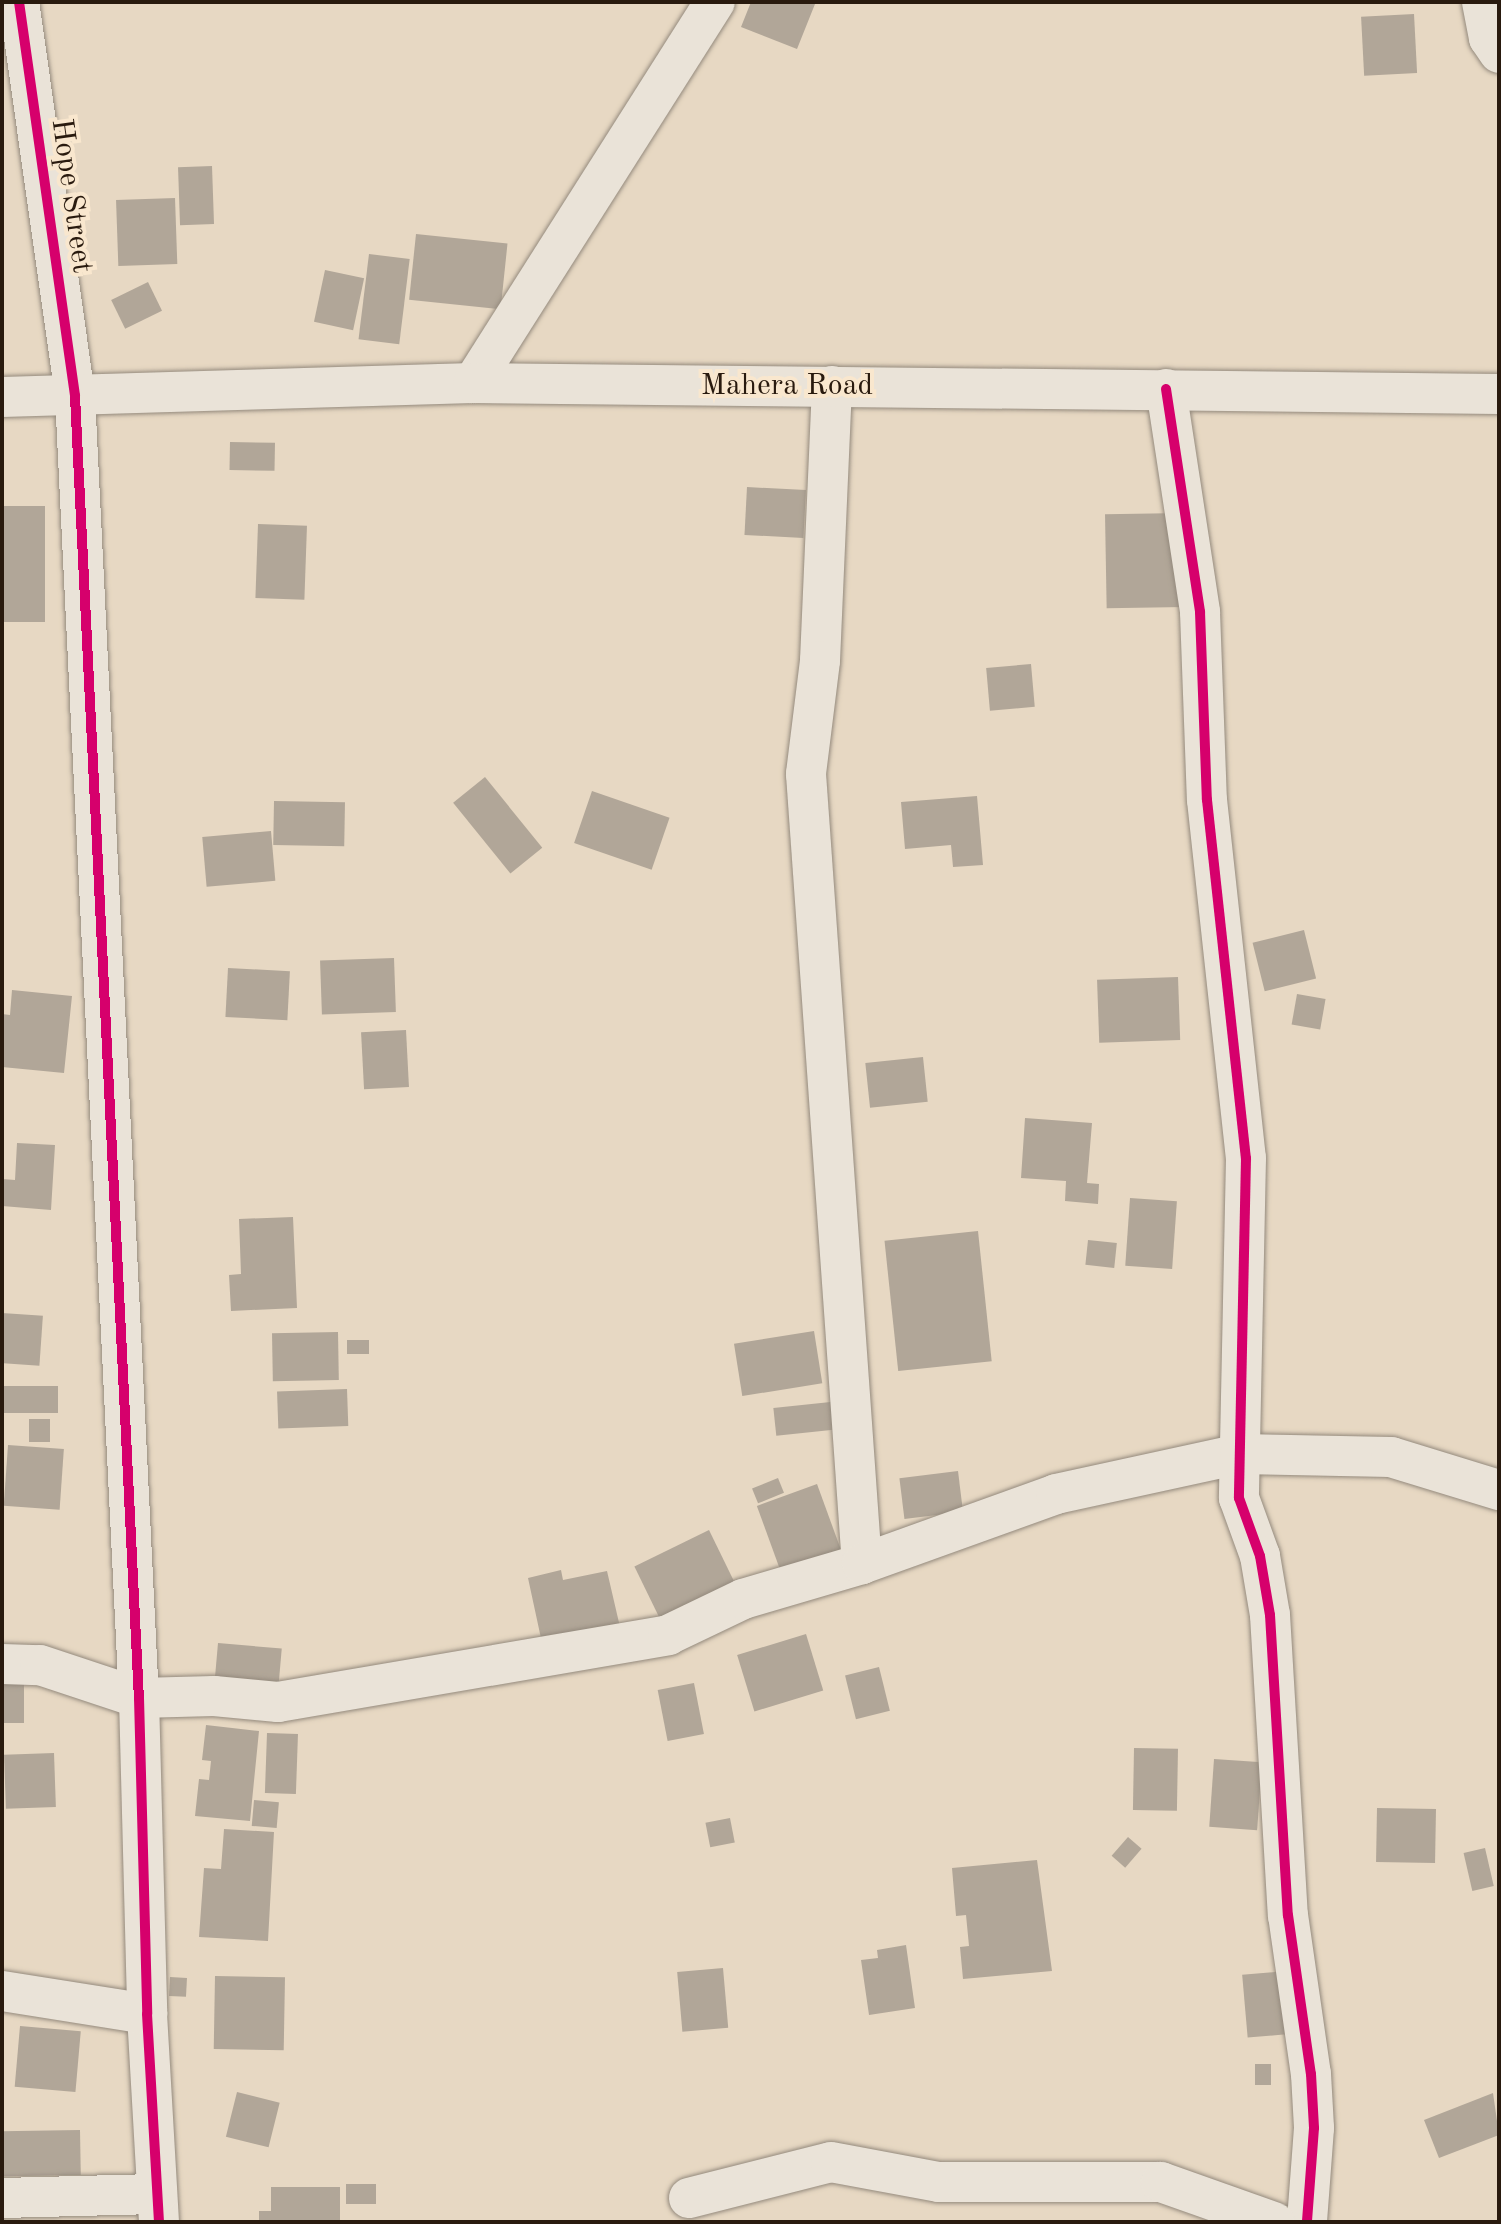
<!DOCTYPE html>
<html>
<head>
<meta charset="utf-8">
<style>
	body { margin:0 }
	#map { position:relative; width:1501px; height:2224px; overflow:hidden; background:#e7d8c3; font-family:"Old Standard TT",serif }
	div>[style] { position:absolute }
	.building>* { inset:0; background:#b1a698; transform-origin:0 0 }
	.roads { filter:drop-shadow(0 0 2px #948a7d) drop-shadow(0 0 2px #948a7d) }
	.minor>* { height:40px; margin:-20px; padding:0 20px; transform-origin:20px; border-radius:20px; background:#eae3d8 }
	.cycleway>* { height:10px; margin:-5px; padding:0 5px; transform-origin:5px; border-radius:5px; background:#d6006c }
	span { translate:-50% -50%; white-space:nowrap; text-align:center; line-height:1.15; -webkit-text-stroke:8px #f9e7ce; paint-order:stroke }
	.street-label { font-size:30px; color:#291a0e }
	.frame { position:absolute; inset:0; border:4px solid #291a0e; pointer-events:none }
</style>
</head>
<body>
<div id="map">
	<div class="building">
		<i style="clip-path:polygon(751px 2px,815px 4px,797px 49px,741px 27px)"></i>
		<i style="left:1414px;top:14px;width:59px;height:53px;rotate:87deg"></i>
		<i style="left:212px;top:166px;width:58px;height:34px;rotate:88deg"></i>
		<i style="left:175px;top:198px;width:66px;height:59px;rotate:88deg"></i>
		<i style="left:416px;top:234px;width:92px;height:66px;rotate:6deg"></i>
		<i style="left:369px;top:254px;width:41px;height:86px;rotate:7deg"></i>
		<i style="left:325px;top:270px;width:40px;height:53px;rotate:12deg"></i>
		<i style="left:148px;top:282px;width:32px;height:41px;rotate:64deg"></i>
		<i style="left:230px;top:442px;width:45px;height:28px;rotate:1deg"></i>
		<i style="left:747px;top:487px;width:59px;height:48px;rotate:3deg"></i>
		<i style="left:2px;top:506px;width:43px;height:116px"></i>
		<i style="left:1183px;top:513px;width:94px;height:78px;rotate:89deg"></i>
		<i style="left:258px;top:524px;width:49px;height:74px;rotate:2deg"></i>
		<i style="left:1031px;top:664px;width:43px;height:45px;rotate:85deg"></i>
		<i style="left:485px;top:777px;width:91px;height:41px;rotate:51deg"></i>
		<i style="left:592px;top:791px;width:82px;height:55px;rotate:19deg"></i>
		<i style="clip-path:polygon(977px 796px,983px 865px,953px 867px,951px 845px,905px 849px,901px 802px)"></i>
		<i style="left:274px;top:801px;width:71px;height:44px;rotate:1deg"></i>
		<i style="left:271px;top:831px;width:50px;height:69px;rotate:85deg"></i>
		<i style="left:1304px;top:930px;width:50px;height:53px;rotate:76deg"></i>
		<i style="left:394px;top:958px;width:54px;height:74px;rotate:88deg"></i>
		<i style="left:228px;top:968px;width:62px;height:49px;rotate:3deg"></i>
		<i style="left:1178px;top:977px;width:63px;height:81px;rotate:88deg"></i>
		<i style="clip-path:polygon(12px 990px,72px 996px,64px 1073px,2px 1067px,2px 1014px,10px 1015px)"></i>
		<i style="left:1297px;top:994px;width:29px;height:31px;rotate:10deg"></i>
		<i style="left:406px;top:1030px;width:57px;height:45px;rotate:87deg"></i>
		<i style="left:923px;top:1057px;width:45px;height:58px;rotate:84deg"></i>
		<i style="clip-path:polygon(1025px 1118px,1092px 1123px,1087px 1183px,1099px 1184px,1098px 1204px,1065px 1201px,1066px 1181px,1021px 1178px)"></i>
		<i style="clip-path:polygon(17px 1143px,55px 1145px,51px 1210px,2px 1206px,2px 1179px,15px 1180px)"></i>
		<i style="left:1130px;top:1198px;width:47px;height:68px;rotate:4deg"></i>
		<i style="clip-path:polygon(293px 1217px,297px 1308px,231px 1311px,229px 1275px,241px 1274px,239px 1219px)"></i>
		<i style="left:978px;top:1231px;width:131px;height:94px;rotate:84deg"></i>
		<i style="left:1088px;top:1240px;width:29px;height:25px;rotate:6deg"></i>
		<i style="left:2px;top:1313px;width:41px;height:50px;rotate:4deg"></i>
		<i style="left:814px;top:1331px;width:53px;height:81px;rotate:81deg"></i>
		<i style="left:338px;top:1332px;width:48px;height:66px;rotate:89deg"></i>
		<i style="left:347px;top:1340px;width:22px;height:14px"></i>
		<i style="left:2px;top:1386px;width:56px;height:27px"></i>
		<i style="left:347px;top:1389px;width:37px;height:70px;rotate:88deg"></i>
		<i style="left:840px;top:1401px;width:28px;height:67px;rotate:84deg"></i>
		<i style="left:29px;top:1419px;width:21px;height:23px"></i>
		<i style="left:8px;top:1445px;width:56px;height:61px;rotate:4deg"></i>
		<i style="left:958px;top:1471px;width:41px;height:59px;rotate:83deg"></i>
		<i style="left:778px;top:1478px;width:16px;height:28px;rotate:68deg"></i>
		<i style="left:817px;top:1484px;width:78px;height:64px;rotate:70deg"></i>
		<i style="left:709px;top:1530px;width:59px;height:83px;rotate:64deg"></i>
		<i style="clip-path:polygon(561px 1570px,563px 1580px,607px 1571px,620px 1627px,542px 1643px,528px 1578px)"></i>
		<i style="left:806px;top:1634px;width:59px;height:72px;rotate:73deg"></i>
		<i style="left:218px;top:1643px;width:64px;height:41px;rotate:5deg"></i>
		<i style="left:879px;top:1667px;width:45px;height:35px;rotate:76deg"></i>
		<i style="left:2px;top:1678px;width:22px;height:45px"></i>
		<i style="left:694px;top:1683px;width:52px;height:37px;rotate:79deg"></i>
		<i style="clip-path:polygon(206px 1725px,259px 1731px,250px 1821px,195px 1816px,199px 1779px,209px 1780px,211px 1761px,202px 1760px)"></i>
		<i style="left:267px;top:1733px;width:31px;height:60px;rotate:2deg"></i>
		<i style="left:1134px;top:1748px;width:44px;height:62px;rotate:1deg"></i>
		<i style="left:54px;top:1753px;width:54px;height:50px;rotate:88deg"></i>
		<i style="left:1214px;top:1759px;width:48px;height:68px;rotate:4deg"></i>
		<i style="left:254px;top:1800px;width:25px;height:26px;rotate:5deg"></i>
		<i style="left:1377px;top:1808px;width:59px;height:54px;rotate:1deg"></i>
		<i style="left:730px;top:1818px;width:25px;height:25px;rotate:79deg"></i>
		<i style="clip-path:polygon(224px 1829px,274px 1832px,268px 1941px,199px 1937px,204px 1868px,221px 1869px)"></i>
		<i style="left:1128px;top:1837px;width:18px;height:25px;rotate:41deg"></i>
		<i style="left:1485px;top:1848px;width:39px;height:22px;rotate:77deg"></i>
		<i style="clip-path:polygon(1037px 1860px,1052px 1971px,963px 1979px,960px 1947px,969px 1946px,966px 1915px,956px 1916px,952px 1868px)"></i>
		<i style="clip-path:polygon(906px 1945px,915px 2008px,869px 2015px,861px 1960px,878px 1958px,877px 1950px)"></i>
		<i style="left:723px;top:1968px;width:60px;height:46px;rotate:85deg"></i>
		<i style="left:1286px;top:1971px;width:63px;height:44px;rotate:85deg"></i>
		<i style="left:215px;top:1976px;width:70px;height:73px;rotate:1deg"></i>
		<i style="left:170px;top:1977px;width:17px;height:19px;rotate:3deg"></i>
		<i style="left:20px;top:2026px;width:61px;height:61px;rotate:5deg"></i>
		<i style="left:1255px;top:2064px;width:16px;height:21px"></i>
		<i style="left:237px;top:2092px;width:44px;height:46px;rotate:14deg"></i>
		<i style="clip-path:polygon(1493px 2093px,1499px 2135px,1439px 2158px,1424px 2120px)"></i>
		<i style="left:80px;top:2130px;width:45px;height:78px;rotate:89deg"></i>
		<i style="left:346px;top:2184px;width:30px;height:20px"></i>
		<i style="clip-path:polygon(271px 2187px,340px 2187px,340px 2222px,259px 2222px,259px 2211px,271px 2211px)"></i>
	</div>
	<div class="roads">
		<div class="minor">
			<i style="left:19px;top:2px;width:398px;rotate:81.9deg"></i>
			<i style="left:75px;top:396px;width:1304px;rotate:87.19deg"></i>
			<i style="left:139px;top:1698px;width:316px;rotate:88.5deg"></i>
			<i style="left:147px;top:2014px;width:208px;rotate:86.7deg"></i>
			<i style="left:1482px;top:2px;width:37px;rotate:79deg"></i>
			<i style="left:1489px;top:38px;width:18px;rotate:56deg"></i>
			<i style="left:473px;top:383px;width:451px;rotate:-57.6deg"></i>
			<i style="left:832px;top:386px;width:275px;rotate:92.5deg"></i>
			<i style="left:820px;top:661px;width:114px;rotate:97.1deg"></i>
			<i style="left:806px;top:774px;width:792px;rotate:85.95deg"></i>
			<i style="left:1166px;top:389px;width:226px;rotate:81.3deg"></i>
			<i style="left:1200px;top:612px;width:188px;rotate:87.9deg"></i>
			<i style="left:1207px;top:800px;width:360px;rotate:83.8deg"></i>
			<i style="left:1246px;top:1158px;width:340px;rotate:91.2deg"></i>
			<i style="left:1239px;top:1498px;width:62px;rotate:70.1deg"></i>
			<i style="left:1260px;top:1556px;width:60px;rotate:80.4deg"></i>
			<i style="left:1270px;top:1615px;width:301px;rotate:86.6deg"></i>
			<i style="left:1288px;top:1915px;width:161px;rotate:81.8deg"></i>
			<i style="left:1311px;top:2074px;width:54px;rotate:86.8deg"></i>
			<i style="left:1314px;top:2128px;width:94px;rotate:94.3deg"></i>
			<i style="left:2px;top:397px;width:471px;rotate:-1.7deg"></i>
			<i style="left:473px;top:383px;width:1026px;rotate:0.61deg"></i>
			<i style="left:2px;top:1664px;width:38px;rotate:2deg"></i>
			<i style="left:40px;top:1665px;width:104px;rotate:18.4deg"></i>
			<i style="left:139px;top:1698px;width:75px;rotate:-1.5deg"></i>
			<i style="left:214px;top:1696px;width:64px;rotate:5.4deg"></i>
			<i style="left:278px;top:1702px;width:396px;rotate:-9.7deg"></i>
			<i style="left:668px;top:1635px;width:83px;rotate:-25.6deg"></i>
			<i style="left:743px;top:1599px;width:124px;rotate:-16.4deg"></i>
			<i style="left:862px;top:1564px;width:206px;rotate:-19.8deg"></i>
			<i style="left:1056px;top:1494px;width:188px;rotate:-12.3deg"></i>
			<i style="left:1240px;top:1454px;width:151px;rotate:1.1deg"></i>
			<i style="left:1391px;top:1457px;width:113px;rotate:17deg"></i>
			<i style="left:2px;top:1991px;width:147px;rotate:9deg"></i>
			<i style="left:2px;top:2198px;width:155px;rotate:-1.5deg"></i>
			<i style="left:689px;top:2198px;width:146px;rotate:-14.2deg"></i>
			<i style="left:831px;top:2162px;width:110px;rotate:10.5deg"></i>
			<i style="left:939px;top:2182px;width:222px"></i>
			<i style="left:1161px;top:2182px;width:120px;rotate:19.5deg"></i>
		</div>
	</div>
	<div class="cycleway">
		<i style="left:19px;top:2px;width:398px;rotate:81.9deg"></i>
		<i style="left:75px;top:396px;width:1304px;rotate:87.19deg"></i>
		<i style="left:139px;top:1698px;width:316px;rotate:88.5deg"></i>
		<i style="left:147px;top:2014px;width:208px;rotate:86.7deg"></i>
		<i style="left:1166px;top:389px;width:226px;rotate:81.3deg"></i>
		<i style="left:1200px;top:612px;width:188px;rotate:87.9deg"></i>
		<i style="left:1207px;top:800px;width:360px;rotate:83.8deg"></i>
		<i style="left:1246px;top:1158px;width:340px;rotate:91.2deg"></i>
		<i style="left:1239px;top:1498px;width:62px;rotate:70.1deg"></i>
		<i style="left:1260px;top:1556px;width:60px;rotate:80.4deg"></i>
		<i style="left:1270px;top:1615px;width:301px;rotate:86.6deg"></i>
		<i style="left:1288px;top:1915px;width:161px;rotate:81.8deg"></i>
		<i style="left:1311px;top:2074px;width:54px;rotate:86.8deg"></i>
		<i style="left:1314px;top:2128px;width:94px;rotate:94.3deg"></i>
	</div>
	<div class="street-label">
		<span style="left:71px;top:196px;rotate:82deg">Hope Street</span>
		<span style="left:787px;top:386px">Mahera Road</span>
	</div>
	<div class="frame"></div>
</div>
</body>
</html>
